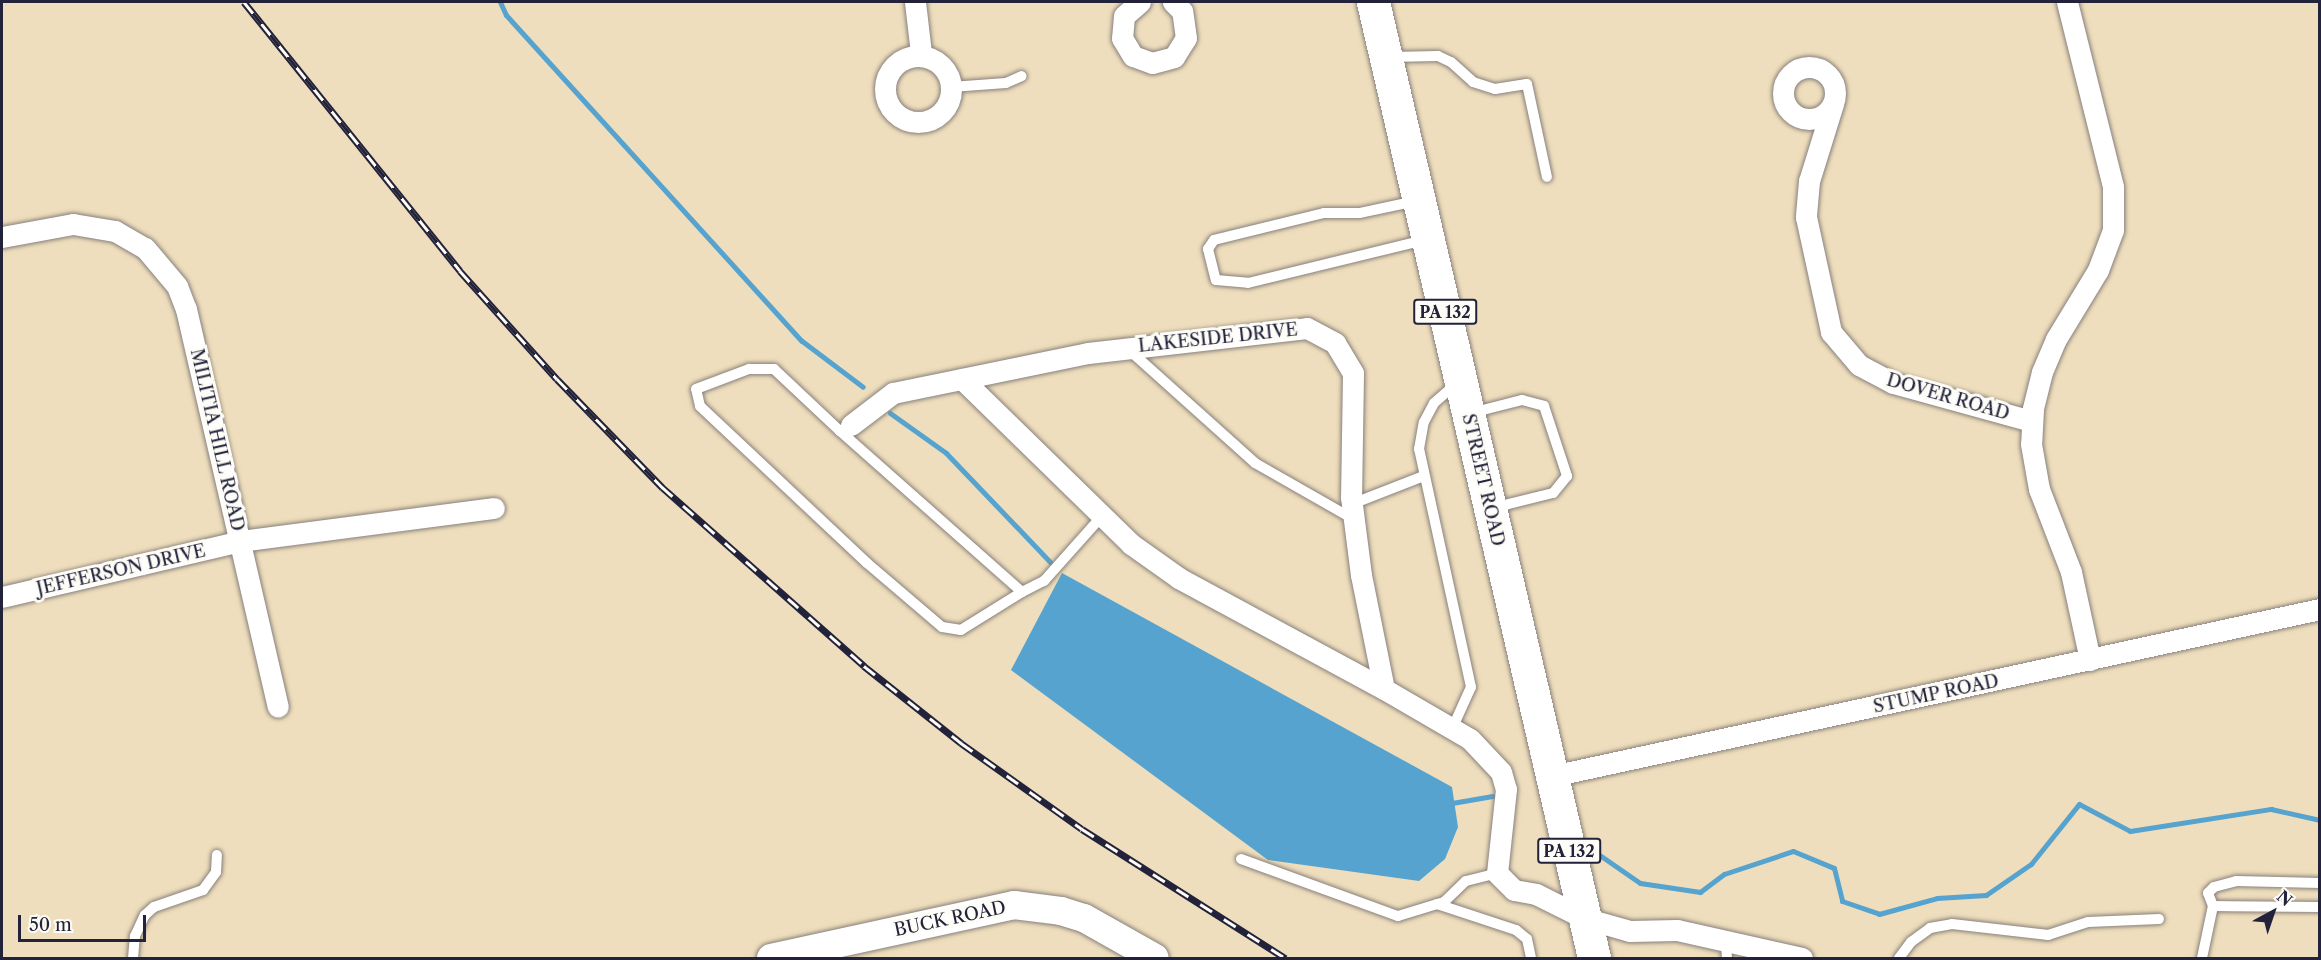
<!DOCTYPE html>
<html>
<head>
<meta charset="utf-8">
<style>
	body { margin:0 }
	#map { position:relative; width:2321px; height:960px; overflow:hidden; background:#efdebd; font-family:"Libre Caslon Text",serif }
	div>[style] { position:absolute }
	.water>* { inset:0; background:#55a3ce }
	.stream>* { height:5px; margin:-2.5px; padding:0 2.5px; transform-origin:2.5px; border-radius:2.5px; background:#55a3ce }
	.roads { filter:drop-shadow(0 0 2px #88807c) drop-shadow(0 0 2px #88807c) }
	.lane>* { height:10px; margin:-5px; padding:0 5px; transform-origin:5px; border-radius:5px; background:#fff }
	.street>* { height:21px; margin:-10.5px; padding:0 10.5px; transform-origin:10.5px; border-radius:10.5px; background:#fff }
	.street>.ring { margin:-10.5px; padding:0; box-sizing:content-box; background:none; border:21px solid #fff; border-radius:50% }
	.secondary>* { height:28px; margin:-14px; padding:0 14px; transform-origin:14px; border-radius:14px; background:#fff }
	.primary>* { height:33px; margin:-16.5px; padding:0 16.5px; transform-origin:16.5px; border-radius:16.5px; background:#fff }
	.rail>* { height:7px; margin-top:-3.5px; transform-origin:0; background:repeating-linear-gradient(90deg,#fdfcf7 0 14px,#22223b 0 28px); box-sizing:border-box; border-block:2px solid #22223b }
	span { translate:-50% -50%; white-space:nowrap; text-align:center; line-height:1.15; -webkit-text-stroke:6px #fdfcf7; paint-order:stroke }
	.shield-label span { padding:2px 4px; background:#fdfcf7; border:2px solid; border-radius:4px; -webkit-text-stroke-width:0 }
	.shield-label { font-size:16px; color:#22223b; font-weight:700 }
	.street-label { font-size:18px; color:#22223b }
	.frame { position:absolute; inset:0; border:3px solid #22223b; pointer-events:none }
	.north { position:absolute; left:2243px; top:882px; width:60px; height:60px; -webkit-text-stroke:4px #fdfcf7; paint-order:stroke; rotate:40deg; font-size:16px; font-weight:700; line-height:24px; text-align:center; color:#22223b }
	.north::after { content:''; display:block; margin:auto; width:21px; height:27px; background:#22223b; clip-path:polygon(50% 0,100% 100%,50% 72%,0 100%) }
	.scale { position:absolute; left:18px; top:915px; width:128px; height:27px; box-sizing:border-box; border:3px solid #22223b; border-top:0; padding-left:8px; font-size:18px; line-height:21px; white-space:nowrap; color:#22223b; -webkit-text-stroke:4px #fdfcf7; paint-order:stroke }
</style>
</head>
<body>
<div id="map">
	<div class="water">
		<i style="clip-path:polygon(1062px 573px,1452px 787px,1458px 827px,1445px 859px,1419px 881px,1268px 860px,1011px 670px)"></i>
	</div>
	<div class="stream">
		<i style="left:500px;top:2px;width:14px;rotate:65deg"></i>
		<i style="left:506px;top:15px;width:440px;rotate:47.8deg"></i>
		<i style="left:802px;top:341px;width:76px;rotate:37deg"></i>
		<i style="left:890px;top:413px;width:69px;rotate:35.5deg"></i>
		<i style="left:946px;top:453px;width:151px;rotate:46.3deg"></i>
		<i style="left:1452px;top:803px;width:41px;rotate:-9.9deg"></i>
		<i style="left:1601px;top:856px;width:47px;rotate:34.7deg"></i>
		<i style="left:1640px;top:883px;width:61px;rotate:8.5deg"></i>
		<i style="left:1700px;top:892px;width:30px;rotate:-37deg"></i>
		<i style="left:1724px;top:874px;width:73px;rotate:-18.4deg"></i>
		<i style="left:1793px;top:851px;width:44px;rotate:22.5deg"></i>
		<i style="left:1834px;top:868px;width:34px;rotate:76deg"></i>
		<i style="left:1842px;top:901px;width:39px;rotate:19deg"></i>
		<i style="left:1879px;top:914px;width:60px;rotate:-15.4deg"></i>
		<i style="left:1937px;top:898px;width:49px;rotate:-3.5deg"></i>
		<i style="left:1986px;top:895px;width:55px;rotate:-34.6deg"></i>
		<i style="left:2031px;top:864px;width:77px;rotate:-51.3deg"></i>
		<i style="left:2079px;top:804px;width:58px;rotate:27.9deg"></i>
		<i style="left:2130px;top:831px;width:143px;rotate:-8.9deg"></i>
		<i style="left:2271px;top:809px;width:50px;rotate:12.7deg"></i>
	</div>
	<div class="roads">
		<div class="lane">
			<i style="left:1389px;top:57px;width:49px;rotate:-1.2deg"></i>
			<i style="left:1438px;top:56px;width:14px;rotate:25deg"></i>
			<i style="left:1451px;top:62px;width:30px;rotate:42deg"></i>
			<i style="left:1473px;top:82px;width:23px;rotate:18deg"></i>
			<i style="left:1495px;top:89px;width:32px;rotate:-9deg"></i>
			<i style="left:1527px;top:84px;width:95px;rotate:77.9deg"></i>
			<i style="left:951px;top:87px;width:55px;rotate:-4.2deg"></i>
			<i style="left:1006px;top:83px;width:17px;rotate:-24deg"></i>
			<i style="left:1416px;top:201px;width:57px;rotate:167.9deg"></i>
			<i style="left:1360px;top:213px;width:36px;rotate:180deg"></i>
			<i style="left:1324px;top:213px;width:113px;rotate:166.2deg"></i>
			<i style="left:1214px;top:240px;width:11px;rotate:124deg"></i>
			<i style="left:1208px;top:249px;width:32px;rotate:76deg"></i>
			<i style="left:1216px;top:280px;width:32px;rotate:5deg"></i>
			<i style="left:1248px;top:283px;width:181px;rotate:-13.7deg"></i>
			<i style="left:1127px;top:348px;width:172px;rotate:41.9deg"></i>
			<i style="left:1255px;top:463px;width:113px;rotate:29.7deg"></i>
			<i style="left:1471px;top:413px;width:53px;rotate:-14.3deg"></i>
			<i style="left:1522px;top:400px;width:23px;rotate:15deg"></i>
			<i style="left:1544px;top:406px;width:74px;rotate:71.8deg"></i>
			<i style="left:1567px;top:476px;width:22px;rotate:129deg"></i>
			<i style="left:1553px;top:493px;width:63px;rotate:166.2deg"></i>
			<i style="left:840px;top:431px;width:243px;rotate:41.5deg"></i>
			<i style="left:1022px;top:592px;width:72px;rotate:148.1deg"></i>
			<i style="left:961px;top:630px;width:19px;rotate:-171deg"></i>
			<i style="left:942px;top:627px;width:99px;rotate:-139.5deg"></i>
			<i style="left:867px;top:563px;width:229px;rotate:-136.8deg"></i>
			<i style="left:700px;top:406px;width:17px;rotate:-103deg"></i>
			<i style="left:696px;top:389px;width:57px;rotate:-20.7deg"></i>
			<i style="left:749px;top:369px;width:25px"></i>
			<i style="left:774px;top:369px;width:91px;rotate:43.2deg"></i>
			<i style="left:840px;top:431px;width:13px;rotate:-29deg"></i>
			<i style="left:1352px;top:504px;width:77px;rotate:-21.3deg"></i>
			<i style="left:1022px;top:592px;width:25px;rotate:-27deg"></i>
			<i style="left:1044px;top:581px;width:87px;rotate:-48.3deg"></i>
			<i style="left:1452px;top:729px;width:46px;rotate:-65.7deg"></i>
			<i style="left:1471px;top:687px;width:244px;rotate:-102.3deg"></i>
			<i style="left:1419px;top:449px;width:27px;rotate:-80deg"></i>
			<i style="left:1424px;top:422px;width:21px;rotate:-62deg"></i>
			<i style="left:1434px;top:403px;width:29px;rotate:-41deg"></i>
			<i style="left:1241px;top:859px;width:167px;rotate:20deg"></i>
			<i style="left:1398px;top:916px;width:48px;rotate:-16.9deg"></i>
			<i style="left:1444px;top:902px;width:30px;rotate:-44deg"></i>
			<i style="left:1466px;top:881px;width:32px;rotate:-14deg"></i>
			<i style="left:1437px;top:904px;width:83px;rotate:18.2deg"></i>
			<i style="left:1516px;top:930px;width:14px;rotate:39deg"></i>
			<i style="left:1527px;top:939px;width:19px;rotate:78deg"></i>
			<i style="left:2213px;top:906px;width:14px;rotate:-111deg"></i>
			<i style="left:2208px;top:893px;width:8px;rotate:-45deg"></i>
			<i style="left:2214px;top:887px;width:23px;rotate:-15deg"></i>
			<i style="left:2236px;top:881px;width:84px;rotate:1.4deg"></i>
			<i style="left:1726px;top:941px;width:17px;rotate:87deg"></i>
			<i style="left:133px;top:958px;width:22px;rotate:-85deg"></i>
			<i style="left:135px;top:936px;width:23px;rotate:-65deg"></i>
			<i style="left:145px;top:915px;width:12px;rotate:-42deg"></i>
			<i style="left:154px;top:907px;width:52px;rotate:-19.1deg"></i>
			<i style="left:203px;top:890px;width:22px;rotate:-54deg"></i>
			<i style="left:216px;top:872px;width:17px;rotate:-87deg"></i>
			<i style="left:1899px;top:958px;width:20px;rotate:-53deg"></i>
			<i style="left:1911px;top:942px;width:24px;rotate:-36deg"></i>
			<i style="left:1930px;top:928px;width:22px;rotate:-10deg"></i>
			<i style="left:1952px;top:924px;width:97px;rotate:6.5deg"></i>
			<i style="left:2048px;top:935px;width:42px;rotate:-18deg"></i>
			<i style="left:2088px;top:922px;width:71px;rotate:-2.4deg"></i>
			<i style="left:2202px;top:958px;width:53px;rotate:-78.1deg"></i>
			<i style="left:2213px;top:906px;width:107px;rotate:0.5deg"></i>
		</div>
		<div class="street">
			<i style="left:915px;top:2px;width:51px;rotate:83.3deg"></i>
			<i style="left:1140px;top:2px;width:21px;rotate:139deg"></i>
			<i style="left:1124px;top:16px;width:22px;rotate:95deg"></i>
			<i style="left:1122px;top:38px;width:21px;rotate:59deg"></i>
			<i style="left:1133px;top:56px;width:20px;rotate:20deg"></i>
			<i style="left:1152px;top:63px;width:23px;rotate:-15deg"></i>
			<i style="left:1174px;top:57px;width:22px;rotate:-58deg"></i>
			<i style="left:1186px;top:38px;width:27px;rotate:-98deg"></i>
			<i style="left:1182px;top:11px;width:13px;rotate:-135deg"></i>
			<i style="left:2067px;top:2px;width:191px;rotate:76deg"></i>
			<i style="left:2113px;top:187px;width:43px;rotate:90deg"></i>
			<i style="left:2113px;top:230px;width:43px;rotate:110.6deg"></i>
			<i style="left:2098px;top:270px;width:81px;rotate:121.3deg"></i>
			<i style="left:2056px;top:339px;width:36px;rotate:113deg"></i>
			<i style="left:2042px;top:372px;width:38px;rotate:104deg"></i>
			<i style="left:2033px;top:409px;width:35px;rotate:93deg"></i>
			<i style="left:2031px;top:444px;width:46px;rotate:79.9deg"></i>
			<i style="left:2039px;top:489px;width:89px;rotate:68.9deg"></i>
			<i style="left:2071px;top:572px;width:90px;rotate:77.8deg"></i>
			<i class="ring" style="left:885px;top:56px;width:45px;height:45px"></i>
			<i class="ring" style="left:1783px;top:67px;width:31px;height:31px"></i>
			<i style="left:1833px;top:104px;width:81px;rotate:107.3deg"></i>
			<i style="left:1809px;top:181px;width:36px;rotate:95deg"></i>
			<i style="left:1806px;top:217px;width:118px;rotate:77.7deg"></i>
			<i style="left:1831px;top:332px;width:43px;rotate:49.7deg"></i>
			<i style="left:1859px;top:365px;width:38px;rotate:28deg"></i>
			<i style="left:1893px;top:383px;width:143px;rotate:15.4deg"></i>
			<i style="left:2px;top:237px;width:72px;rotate:-10.4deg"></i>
			<i style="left:73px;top:224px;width:43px;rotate:9.5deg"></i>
			<i style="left:115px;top:231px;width:34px;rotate:30deg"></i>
			<i style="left:145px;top:248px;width:50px;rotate:49.9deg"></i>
			<i style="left:177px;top:286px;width:25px;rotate:69deg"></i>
			<i style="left:186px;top:309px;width:408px;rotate:77deg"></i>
			<i style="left:851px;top:425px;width:53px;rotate:-37.3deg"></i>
			<i style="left:893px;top:393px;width:199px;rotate:-11.6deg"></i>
			<i style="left:1088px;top:353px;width:220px;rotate:-6.5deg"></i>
			<i style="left:1307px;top:328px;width:32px;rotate:28deg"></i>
			<i style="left:1335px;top:343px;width:35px;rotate:59deg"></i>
			<i style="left:1353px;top:373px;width:124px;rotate:90.9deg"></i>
			<i style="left:1351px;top:497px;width:79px;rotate:82.7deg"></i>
			<i style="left:1361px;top:575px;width:116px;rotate:78.6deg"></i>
			<i style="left:1384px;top:689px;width:233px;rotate:-151.6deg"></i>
			<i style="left:1179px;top:578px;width:59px;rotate:-144.7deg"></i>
			<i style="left:1131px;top:544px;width:236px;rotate:-135.7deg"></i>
			<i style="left:2px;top:597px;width:244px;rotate:-13.2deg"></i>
			<i style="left:240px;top:541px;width:256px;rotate:-7.4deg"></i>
			<i style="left:1384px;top:689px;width:99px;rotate:30.2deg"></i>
			<i style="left:1470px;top:739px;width:45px;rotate:46.8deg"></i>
			<i style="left:1501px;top:772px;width:18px;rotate:74deg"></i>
			<i style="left:1506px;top:789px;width:84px;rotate:96.1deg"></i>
			<i style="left:1497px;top:873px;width:24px;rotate:45deg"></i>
			<i style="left:1514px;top:890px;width:22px;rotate:10deg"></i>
			<i style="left:1536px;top:894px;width:54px;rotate:26.6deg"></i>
			<i style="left:1584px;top:918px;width:48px;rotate:15.8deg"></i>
			<i style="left:1630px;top:931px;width:47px;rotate:-1.2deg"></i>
			<i style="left:1677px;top:930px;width:128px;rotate:12.6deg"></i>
			<i style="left:1552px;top:776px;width:786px;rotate:-12.27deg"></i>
		</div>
		<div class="secondary">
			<i style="left:771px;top:958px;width:249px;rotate:-12.3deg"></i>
			<i style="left:1014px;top:905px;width:47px;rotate:7.3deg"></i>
			<i style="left:1061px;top:911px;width:24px;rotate:17deg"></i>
			<i style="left:1084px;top:918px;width:81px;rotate:29.4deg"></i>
		</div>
		<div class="primary">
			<i style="left:1373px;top:2px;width:981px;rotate:76.98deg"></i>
		</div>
	</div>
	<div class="rail">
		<i style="left:244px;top:2px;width:345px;rotate:51.2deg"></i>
		<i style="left:460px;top:271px;width:145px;rotate:48.1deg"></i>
		<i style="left:557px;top:379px;width:151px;rotate:45.8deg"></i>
		<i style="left:662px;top:487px;width:270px;rotate:41.5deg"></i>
		<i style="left:864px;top:666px;width:124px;rotate:38.4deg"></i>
		<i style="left:961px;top:743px;width:148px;rotate:35.4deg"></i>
		<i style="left:1082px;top:829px;width:241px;rotate:32.4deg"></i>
	</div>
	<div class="shield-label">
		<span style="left:1445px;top:312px">PA 132</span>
		<span style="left:1569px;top:851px">PA 132</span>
	</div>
	<div class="street-label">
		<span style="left:1218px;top:338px;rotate:-6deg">LAKESIDE DRIVE</span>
		<span style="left:1948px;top:397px;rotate:16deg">DOVER ROAD</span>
		<span style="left:217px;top:440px;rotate:77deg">MILITIA HILL ROAD</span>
		<span style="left:1483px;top:480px;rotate:77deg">STREET ROAD</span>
		<span style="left:121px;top:570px;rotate:-13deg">JEFFERSON DRIVE</span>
		<span style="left:1936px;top:694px;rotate:-12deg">STUMP ROAD</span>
		<span style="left:950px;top:919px;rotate:-12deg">BUCK ROAD</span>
	</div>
	<div class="frame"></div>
	<div class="north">N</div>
	<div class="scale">50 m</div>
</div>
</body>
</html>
